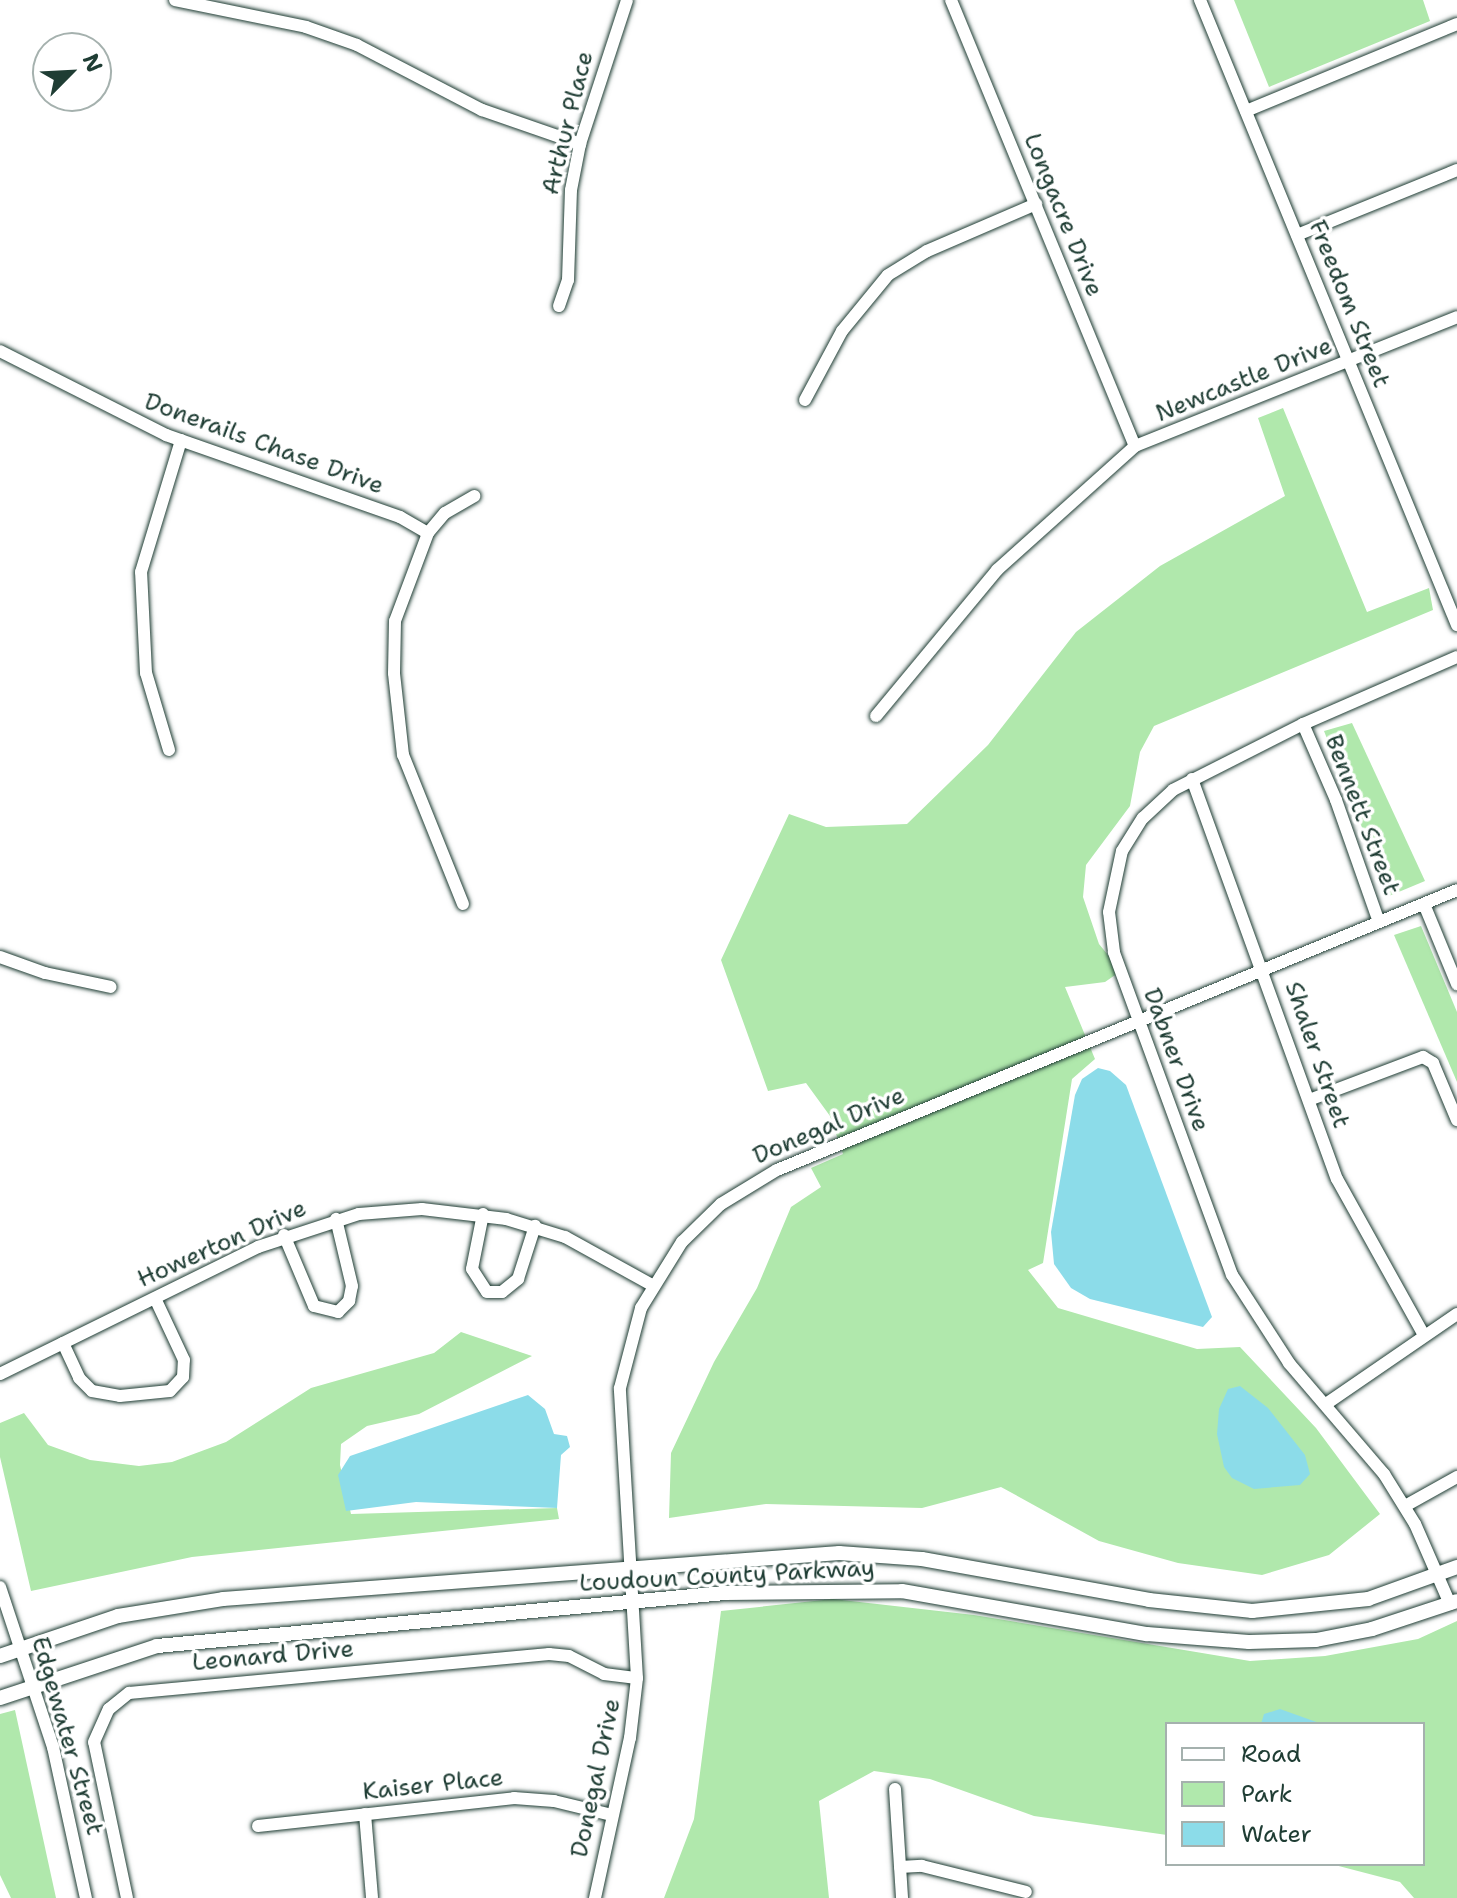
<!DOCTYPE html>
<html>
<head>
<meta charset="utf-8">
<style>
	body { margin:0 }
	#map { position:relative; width:1457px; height:1898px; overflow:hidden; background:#fff; font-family:"Shantell Sans",sans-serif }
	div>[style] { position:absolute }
	.green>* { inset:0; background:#b0e8ac }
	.water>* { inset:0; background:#8cdce9 }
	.roads { filter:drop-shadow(0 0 2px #1f3d34) drop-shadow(0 0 2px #1f3d34) }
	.minor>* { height:12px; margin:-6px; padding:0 6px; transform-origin:6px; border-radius:6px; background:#fff }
	.major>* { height:14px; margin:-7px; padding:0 7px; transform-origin:7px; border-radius:7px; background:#fff }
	span { translate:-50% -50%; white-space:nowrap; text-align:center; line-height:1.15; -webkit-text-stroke:7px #fff; paint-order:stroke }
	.street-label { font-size:24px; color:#1f3d34 }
	.legend { position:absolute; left:1165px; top:1722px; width:260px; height:144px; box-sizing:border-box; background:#fff; border:2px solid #a5b1ae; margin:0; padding:10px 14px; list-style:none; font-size:24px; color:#1f3d34 }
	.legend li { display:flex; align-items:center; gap:16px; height:40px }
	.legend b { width:40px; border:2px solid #a5b1ae }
	.north { position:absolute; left:32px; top:32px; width:80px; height:80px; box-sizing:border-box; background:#fff; border:2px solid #a5b1ae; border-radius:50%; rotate:66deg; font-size:22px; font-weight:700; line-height:32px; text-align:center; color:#1f3d34 }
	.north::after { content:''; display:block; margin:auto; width:28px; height:36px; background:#1f3d34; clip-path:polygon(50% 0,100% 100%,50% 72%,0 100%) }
</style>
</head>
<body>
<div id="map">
	<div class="green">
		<i style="clip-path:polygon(1234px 0,1423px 0,1430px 21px,1269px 87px)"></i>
		<i style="clip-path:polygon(1283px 408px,1367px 612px,1429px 588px,1433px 610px,1154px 726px,1140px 752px,1130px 806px,1086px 865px,1083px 897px,1099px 944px,1121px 971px,1105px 982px,1065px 987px,1095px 1059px,1072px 1079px,1043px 1263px,1028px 1270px,1058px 1308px,1197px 1349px,1240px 1347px,1316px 1428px,1380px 1514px,1329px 1555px,1262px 1575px,1178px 1563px,1099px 1541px,1001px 1487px,922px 1508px,766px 1504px,669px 1518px,671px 1453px,714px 1362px,757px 1288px,791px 1207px,821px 1187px,811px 1168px,843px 1154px,830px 1116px,806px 1083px,768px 1091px,721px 960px,789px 814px,826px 827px,907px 824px,988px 745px,1076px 632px,1160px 566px,1285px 496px,1258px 418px)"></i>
		<i style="clip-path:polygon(1352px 723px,1425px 881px,1389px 896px,1324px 731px)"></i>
		<i style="clip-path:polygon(1421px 926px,1457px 1012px,1457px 1082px,1394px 935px)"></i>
		<i style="clip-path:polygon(461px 1332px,532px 1356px,419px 1414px,367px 1426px,341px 1444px,340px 1465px,351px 1514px,557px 1508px,559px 1519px,192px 1557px,31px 1591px,0 1457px,0 1423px,24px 1413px,48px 1445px,90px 1460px,139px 1466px,172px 1462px,226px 1442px,311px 1388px,434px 1353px)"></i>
		<i style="clip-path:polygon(833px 1599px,974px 1615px,1250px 1661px,1325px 1656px,1418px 1639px,1457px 1621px,1457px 1898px,1414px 1898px,1400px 1882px,1331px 1864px,1423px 1864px,1423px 1724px,1167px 1724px,1167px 1835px,1034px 1816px,930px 1779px,874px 1771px,819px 1801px,829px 1898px,664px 1898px,694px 1819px,721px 1611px)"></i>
		<i style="clip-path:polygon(15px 1710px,56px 1898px,11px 1898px,0 1875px,0 1714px)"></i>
	</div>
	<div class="water">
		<i style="clip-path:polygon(1098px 1068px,1110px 1071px,1126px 1085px,1212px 1317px,1203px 1327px,1090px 1299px,1071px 1288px,1054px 1264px,1051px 1232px,1075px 1095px,1082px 1079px)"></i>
		<i style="clip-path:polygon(1240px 1386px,1268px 1408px,1305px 1455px,1310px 1474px,1300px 1485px,1254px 1489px,1232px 1478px,1224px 1467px,1217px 1434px,1219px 1409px,1228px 1389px)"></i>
		<i style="clip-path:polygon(528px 1395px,545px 1409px,554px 1434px,567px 1436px,570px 1447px,561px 1455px,557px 1508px,416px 1502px,346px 1511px,338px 1475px,350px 1456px)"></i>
		<i style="clip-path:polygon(1280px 1709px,1322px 1724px,1261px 1724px,1264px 1714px)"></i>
	</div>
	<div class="roads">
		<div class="minor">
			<i style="left:175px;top:0;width:134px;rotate:11.6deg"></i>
			<i style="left:306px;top:27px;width:54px;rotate:19.4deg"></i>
			<i style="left:357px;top:45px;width:141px;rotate:27.5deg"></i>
			<i style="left:482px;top:110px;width:104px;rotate:19.1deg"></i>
			<i style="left:951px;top:0;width:482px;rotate:67.6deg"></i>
			<i style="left:1200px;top:0;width:676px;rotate:67.65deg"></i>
			<i style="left:1246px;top:111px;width:228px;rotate:-22.4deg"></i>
			<i style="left:1297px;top:235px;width:173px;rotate:-22.1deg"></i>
			<i style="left:559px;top:306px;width:28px;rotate:-71deg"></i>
			<i style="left:568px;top:280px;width:90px;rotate:-88.1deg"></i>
			<i style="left:571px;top:190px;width:47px;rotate:-78.9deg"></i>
			<i style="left:580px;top:144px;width:151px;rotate:-71.9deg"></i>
			<i style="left:0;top:351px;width:186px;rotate:26.8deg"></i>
			<i style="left:166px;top:435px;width:248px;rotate:19.3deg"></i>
			<i style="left:400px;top:517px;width:32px;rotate:30deg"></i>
			<i style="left:805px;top:400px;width:78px;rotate:-61.8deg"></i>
			<i style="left:842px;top:331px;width:72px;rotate:-50.6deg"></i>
			<i style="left:888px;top:275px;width:46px;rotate:-31.6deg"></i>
			<i style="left:927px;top:251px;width:119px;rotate:-23.3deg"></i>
			<i style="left:876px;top:716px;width:190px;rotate:-50.3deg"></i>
			<i style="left:997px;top:570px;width:186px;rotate:-41.9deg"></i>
			<i style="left:1135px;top:446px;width:347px;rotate:-21.8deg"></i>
			<i style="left:1303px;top:724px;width:83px;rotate:66.5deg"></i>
			<i style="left:1336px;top:800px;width:129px;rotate:70.6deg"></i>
			<i style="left:169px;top:750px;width:80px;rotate:-106.6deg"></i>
			<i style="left:146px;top:673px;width:101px;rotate:-92.8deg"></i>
			<i style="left:141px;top:572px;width:138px;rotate:-73.1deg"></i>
			<i style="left:1192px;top:779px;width:425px;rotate:70.1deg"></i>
			<i style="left:1337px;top:1179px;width:179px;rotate:60.9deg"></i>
			<i style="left:463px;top:904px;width:161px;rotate:-111.9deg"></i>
			<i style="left:403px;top:755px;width:82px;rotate:-96.3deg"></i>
			<i style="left:394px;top:673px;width:52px;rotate:-88.9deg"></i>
			<i style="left:395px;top:621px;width:94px;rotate:-69.4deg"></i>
			<i style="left:428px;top:533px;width:26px;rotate:-50deg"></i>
			<i style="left:445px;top:513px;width:34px;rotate:-30deg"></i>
			<i style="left:1424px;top:904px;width:87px;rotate:67.6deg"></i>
			<i style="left:0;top:957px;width:48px;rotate:19.6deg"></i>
			<i style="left:45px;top:973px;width:67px;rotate:12deg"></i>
			<i style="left:1309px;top:1100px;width:122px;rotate:-20.7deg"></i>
			<i style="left:1423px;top:1057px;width:12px;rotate:31deg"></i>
			<i style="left:1433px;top:1063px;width:62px;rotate:67.2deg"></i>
			<i style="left:483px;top:1214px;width:56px;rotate:101.3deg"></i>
			<i style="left:472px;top:1269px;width:27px;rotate:57deg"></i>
			<i style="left:487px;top:1292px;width:15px"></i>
			<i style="left:502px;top:1292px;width:21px;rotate:-39deg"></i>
			<i style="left:518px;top:1279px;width:56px;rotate:-72.2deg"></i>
			<i style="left:284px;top:1235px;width:77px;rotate:67.1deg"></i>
			<i style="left:314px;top:1306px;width:25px;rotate:14deg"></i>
			<i style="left:338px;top:1312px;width:16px;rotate:-45deg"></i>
			<i style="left:349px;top:1301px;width:15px;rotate:-79deg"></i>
			<i style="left:352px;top:1286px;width:69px;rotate:-103.4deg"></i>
			<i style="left:63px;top:1343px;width:38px;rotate:65deg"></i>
			<i style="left:79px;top:1378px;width:18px;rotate:45deg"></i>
			<i style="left:92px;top:1391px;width:28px;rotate:10deg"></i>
			<i style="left:120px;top:1396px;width:50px;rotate:-5.7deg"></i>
			<i style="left:170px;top:1391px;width:19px;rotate:-47deg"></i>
			<i style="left:183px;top:1377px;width:17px;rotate:-87deg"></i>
			<i style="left:184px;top:1360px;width:68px;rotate:-115.1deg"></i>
			<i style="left:0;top:1374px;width:288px;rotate:-26.2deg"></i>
			<i style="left:258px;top:1247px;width:106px;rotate:-18.1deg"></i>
			<i style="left:359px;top:1214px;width:63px;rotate:-4.5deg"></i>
			<i style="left:422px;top:1209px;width:85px;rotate:6.8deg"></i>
			<i style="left:506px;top:1219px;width:62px;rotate:17deg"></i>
			<i style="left:565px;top:1237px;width:99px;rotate:28.9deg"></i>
			<i style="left:1326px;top:1404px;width:159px;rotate:-34.5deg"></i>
			<i style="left:1405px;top:1506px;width:60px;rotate:-29.1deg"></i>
			<i style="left:0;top:1587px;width:169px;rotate:71.7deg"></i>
			<i style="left:53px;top:1747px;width:155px;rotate:77.7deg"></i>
			<i style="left:1450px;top:1604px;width:87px;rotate:-113.6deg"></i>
			<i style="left:1415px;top:1524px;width:59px;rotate:-121.8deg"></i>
			<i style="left:1384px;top:1474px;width:146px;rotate:-130.6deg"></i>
			<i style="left:1289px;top:1363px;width:105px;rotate:-122.9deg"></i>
			<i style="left:1232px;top:1275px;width:344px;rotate:-110.1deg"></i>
			<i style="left:1114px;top:952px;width:40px;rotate:-97.1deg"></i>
			<i style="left:1109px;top:912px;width:62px;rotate:-78deg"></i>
			<i style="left:1122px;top:851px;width:39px;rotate:-58deg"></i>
			<i style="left:1143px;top:818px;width:41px;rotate:-43deg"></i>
			<i style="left:1173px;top:790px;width:146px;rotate:-26.9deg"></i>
			<i style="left:1303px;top:724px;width:168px;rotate:-23.5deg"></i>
			<i style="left:895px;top:1789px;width:109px;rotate:86.3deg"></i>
			<i style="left:365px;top:1814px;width:84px;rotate:85.2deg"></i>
			<i style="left:258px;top:1826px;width:258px;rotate:-6.2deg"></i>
			<i style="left:514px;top:1798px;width:40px;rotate:4.3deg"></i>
			<i style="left:554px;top:1801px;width:60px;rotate:13.6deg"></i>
			<i style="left:900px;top:1867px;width:22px;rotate:-3deg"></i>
			<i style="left:922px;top:1866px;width:107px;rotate:14deg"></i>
			<i style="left:127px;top:1898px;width:159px;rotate:-101.9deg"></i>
			<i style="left:94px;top:1742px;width:36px;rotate:-66deg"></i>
			<i style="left:109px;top:1709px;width:26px;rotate:-39deg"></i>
			<i style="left:129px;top:1693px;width:422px;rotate:-5.3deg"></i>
			<i style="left:549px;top:1654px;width:20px;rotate:6deg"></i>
			<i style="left:569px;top:1656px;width:39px;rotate:27deg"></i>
			<i style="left:604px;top:1674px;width:33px;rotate:7deg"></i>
			<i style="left:595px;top:1898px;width:164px;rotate:-77.7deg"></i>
			<i style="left:630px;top:1738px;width:60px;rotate:-83.3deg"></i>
			<i style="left:637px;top:1678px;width:290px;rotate:-93.4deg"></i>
			<i style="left:620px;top:1388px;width:83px;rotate:-75.3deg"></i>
			<i style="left:641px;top:1308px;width:78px;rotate:-58.2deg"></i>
			<i style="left:682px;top:1242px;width:54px;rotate:-44.3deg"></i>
			<i style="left:721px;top:1204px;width:66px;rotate:-31.3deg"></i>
			<i style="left:777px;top:1170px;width:735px;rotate:-22.38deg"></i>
		</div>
		<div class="major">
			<i style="left:0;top:1656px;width:125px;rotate:-18.7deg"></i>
			<i style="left:118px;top:1616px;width:106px;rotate:-9.2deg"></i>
			<i style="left:223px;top:1599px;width:618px;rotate:-4.27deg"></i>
			<i style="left:839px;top:1553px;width:83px;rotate:4.1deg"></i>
			<i style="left:922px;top:1559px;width:231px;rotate:10.2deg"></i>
			<i style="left:1149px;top:1600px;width:104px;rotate:6.1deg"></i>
			<i style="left:1252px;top:1611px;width:117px;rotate:-5.9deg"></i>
			<i style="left:1368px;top:1599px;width:95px;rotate:-19.8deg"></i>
			<i style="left:0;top:1698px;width:165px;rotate:-18.3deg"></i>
			<i style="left:157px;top:1646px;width:570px;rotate:-5.33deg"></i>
			<i style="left:725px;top:1593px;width:177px;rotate:-0.6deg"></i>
			<i style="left:902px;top:1591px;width:249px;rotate:10deg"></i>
			<i style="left:1147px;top:1634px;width:102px;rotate:4.5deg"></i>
			<i style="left:1249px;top:1642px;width:67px;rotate:-1.7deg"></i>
			<i style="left:1316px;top:1640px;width:57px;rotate:-11.1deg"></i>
			<i style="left:1372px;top:1629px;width:89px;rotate:-18.2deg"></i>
		</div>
	</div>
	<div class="street-label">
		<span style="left:568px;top:123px;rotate:-76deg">Arthur Place</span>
		<span style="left:1063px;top:215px;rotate:68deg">Longacre Drive</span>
		<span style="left:1349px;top:304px;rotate:68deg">Freedom Street</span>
		<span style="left:1244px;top:380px;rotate:-22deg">Newcastle Drive</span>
		<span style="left:264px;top:444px;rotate:20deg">Donerails Chase Drive</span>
		<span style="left:1362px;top:815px;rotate:69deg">Bennett Street</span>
		<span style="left:1317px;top:1055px;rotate:71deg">Shaler Street</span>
		<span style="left:1176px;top:1060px;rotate:70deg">Dabner Drive</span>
		<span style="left:829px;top:1126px;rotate:-23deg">Donegal Drive</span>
		<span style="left:222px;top:1244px;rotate:-24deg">Howerton Drive</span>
		<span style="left:727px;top:1576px;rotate:-3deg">Loudoun County Parkway</span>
		<span style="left:273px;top:1656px;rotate:-5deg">Leonard Drive</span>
		<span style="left:67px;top:1736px;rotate:74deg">Edgewater Street</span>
		<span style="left:596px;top:1778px;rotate:-78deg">Donegal Drive</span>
		<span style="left:433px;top:1785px;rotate:-6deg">Kaiser Place</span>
	</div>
	<ul class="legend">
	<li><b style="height:10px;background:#fff"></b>Road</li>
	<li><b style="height:22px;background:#b0e8ac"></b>Park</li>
	<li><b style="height:22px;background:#8cdce9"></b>Water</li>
	</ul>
	<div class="north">N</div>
</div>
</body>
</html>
